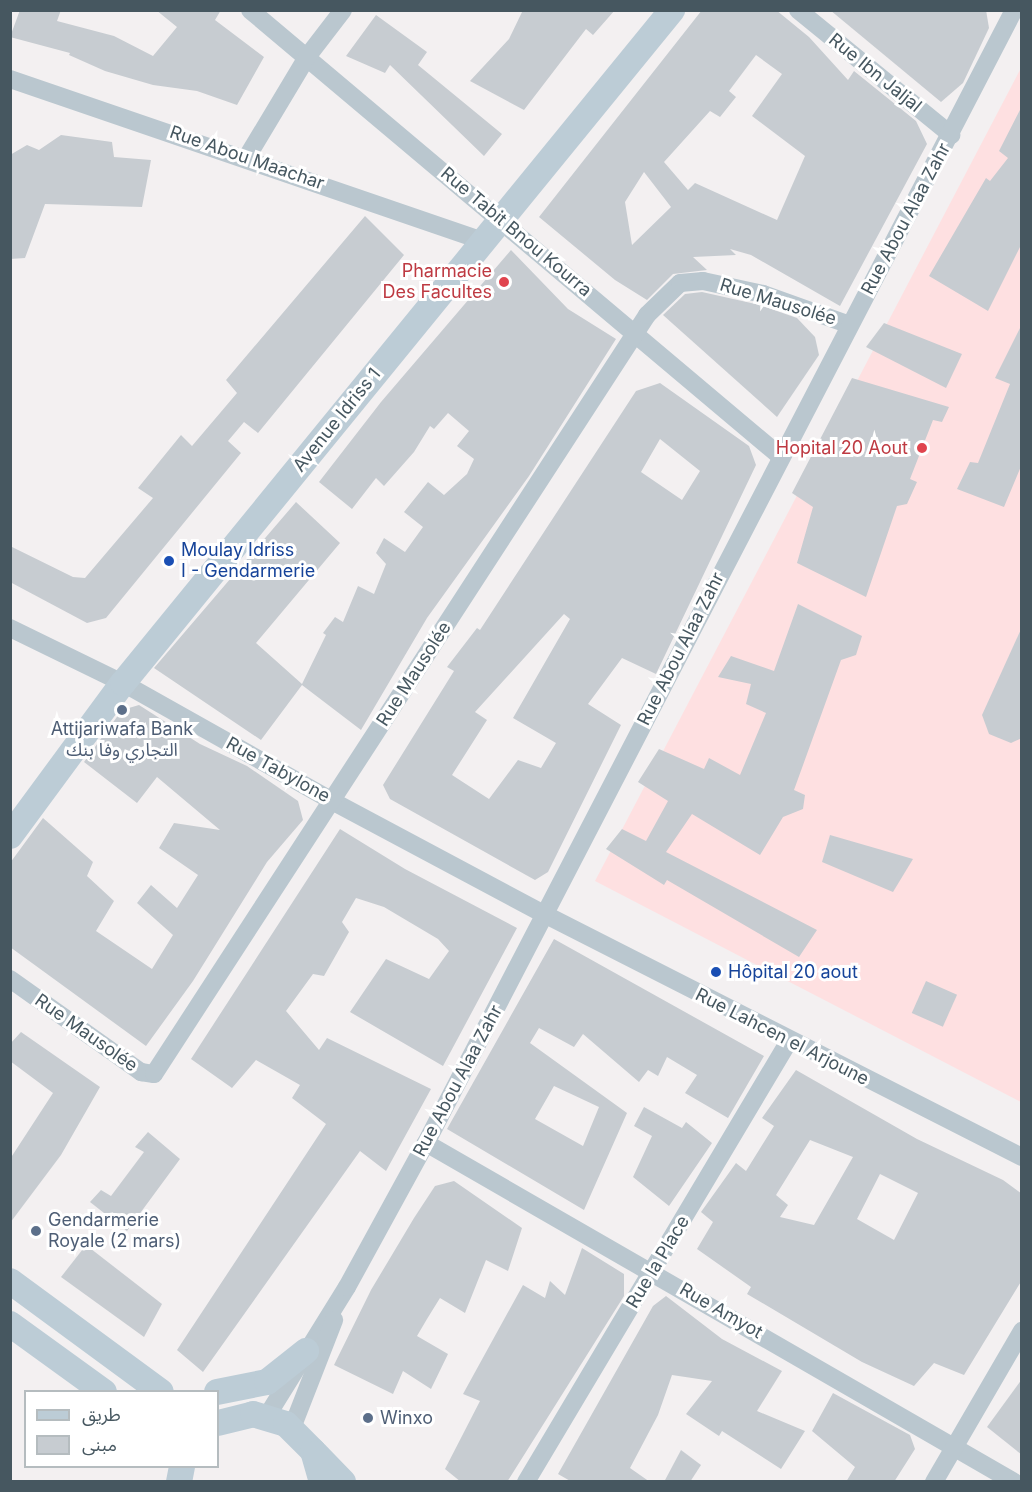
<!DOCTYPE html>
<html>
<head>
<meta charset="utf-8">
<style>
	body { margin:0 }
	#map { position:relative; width:1032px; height:1492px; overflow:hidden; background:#f3f0f1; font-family:Inter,"Noto Sans Arabic",sans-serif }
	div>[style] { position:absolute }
	.medical>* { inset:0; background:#fee0e1 }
	.building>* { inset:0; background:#c7ccd1; transform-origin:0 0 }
	.street>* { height:18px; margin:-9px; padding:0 9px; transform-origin:9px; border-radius:9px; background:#bac7cf }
	.secondary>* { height:26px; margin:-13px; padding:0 13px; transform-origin:13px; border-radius:13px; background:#bcccd6 }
	.dots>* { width:16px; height:16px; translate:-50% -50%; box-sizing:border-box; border:3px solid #fff; border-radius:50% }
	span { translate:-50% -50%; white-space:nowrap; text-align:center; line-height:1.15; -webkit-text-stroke:6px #fff; paint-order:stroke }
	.street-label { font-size:18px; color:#465760 }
	.health-label { font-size:18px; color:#be3a42 }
	.right { translate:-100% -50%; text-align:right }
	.transit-label { font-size:18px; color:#164399 }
	.left { translate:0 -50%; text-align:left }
	.service-label { font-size:18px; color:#4e5e75 }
	.frame { position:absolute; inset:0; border:12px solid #465760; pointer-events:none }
	.legend { position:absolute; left:24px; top:1390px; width:195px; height:78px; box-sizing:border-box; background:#fff; border:2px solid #b5bcbf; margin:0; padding:8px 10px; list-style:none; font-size:18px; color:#465760 }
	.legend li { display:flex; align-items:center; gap:12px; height:30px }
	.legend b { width:30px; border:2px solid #b5bcbf }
</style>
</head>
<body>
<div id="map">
	<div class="medical">
		<i style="clip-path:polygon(1021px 68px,1021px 1102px,595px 881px)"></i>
	</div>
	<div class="building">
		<i style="clip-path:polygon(20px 10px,61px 10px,57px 21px,114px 36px,153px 56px,177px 27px,156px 10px,221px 10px,215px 20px,264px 57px,237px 105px,197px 91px,153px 85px,105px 71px,69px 55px,70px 53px,10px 37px)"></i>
		<i style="clip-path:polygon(523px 10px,615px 10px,593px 35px,586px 29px,524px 110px,470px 81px,509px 39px)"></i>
		<i style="clip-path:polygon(evenodd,702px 10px,776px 10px,809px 37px,848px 80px,854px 71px,916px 121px,927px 144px,840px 306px,751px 255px,730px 249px,736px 255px,693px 257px,707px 270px,673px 274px,647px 300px,615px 280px,539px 217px,702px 10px,756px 55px,782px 74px,752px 116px,805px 156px,777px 220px,695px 183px,688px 190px,664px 162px,710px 111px,720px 117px,736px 97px,729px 91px,756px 55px,702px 10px,644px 172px,671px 207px,632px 245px,625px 202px,644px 172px)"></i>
		<i style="clip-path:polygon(830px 10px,986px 10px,989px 28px,963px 83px,941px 102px)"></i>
		<i style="clip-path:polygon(376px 15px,427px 52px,418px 65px,502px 134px,484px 156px,390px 65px,385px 73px,346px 56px)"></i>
		<i style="clip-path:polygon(1022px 106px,1022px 243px,988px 311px,929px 276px,986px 178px,990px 181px,1008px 158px,999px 151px)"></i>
		<i style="clip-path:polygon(61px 135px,112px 142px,114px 157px,151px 160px,142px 207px,45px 204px,25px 258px,10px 259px,10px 155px,27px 145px,39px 150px)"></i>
		<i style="clip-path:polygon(365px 216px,404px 255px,258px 433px,244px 422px,228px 441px,241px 453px,106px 618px,87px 623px,10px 582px,10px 546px,73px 577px,85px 578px,153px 498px,138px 488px,181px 435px,192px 446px,237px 393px,226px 380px)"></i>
		<i style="clip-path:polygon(511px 250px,568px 309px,616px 339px,529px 476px,427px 618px,361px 730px,302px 685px,261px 740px,154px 668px,296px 502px,340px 543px,256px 643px,302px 684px,326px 635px,323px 633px,335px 617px,343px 622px,358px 586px,374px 594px,386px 564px,376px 553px,384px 538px,405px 552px,423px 527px,404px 512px,428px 482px,444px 495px,467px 474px,474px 459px,457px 446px,469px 431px,448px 413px,434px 429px,430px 426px,414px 452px,384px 486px,376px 478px,352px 509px,319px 482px,381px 402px)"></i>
		<i style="clip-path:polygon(702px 292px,760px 305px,797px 318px,815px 337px,819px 355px,777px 417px,663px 315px,685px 294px)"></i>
		<i style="clip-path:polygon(884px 323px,962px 354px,946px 388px,866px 347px)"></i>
		<i style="clip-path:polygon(1022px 324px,1022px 464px,1004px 507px,957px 489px,970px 462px,978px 463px,1010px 384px,995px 378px)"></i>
		<i style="clip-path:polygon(852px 378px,949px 407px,942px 422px,933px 420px,910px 479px,917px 482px,907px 504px,897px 506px,866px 597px,797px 563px,813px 507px,792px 493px)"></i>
		<i style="clip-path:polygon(evenodd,660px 383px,749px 446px,756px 465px,656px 674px,622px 658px,588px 704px,621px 725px,548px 872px,535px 880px,390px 799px,383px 785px,454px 671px,447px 667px,477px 628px,480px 630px,636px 391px,660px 383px,660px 439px,700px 471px,682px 500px,641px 472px,660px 439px,660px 383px,564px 614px,570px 619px,513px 718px,556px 743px,541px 768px,518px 760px,489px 799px,452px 775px,487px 720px,475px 712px,564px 614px)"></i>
		<i style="clip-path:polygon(798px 604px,862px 636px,856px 655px,841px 660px,794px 790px,805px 795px,803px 809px,783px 817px,760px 855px,692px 814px,666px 852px,817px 930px,799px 957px,667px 880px,664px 885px,606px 849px,622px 829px,646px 841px,668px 801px,638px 782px,659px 749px,704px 769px,709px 758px,740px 775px,766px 713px,746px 704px,751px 684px,718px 677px,731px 656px,774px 671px)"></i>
		<i style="clip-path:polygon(1022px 627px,1022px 738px,1011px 743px,989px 734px,982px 715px)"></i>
		<i style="clip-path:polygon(139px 705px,200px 744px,247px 766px,298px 801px,303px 820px,267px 862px,193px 981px,146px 1046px,10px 947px,10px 863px,43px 818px,93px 862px,87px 876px,114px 901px,96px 931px,152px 969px,173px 935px,137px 903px,151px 885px,177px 908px,198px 875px,159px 848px,174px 823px,220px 830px,157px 777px,137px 803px,84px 762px,122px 710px)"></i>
		<i style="clip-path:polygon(340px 829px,405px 869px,517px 928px,443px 1066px,350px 1012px,386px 959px,429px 979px,449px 951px,438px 939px,384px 907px,356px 898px,342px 922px,349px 932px,324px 976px,313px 974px,286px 1011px,319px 1050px,327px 1038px,431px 1089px,386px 1171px,360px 1151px,203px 1372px,177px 1350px,326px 1124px,292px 1098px,300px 1085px,256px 1060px,232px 1088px,191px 1059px)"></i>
		<i style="clip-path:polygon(830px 835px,913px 859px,893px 892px,822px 862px)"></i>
		<i style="clip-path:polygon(evenodd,554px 939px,764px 1056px,728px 1118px,685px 1093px,697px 1075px,667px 1057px,658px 1076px,648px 1070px,639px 1082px,583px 1034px,574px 1047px,539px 1028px,530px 1043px,627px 1113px,584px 1210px,447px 1129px,554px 939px,554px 1086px,599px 1107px,583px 1146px,535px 1119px,554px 1086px)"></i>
		<i style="left:926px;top:981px;width:34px;height:35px;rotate:24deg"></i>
		<i style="clip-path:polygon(21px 1032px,100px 1087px,61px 1155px,10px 1223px,10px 1159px,53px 1093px,10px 1061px,10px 1044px)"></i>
		<i style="clip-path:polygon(evenodd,796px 1070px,917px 1139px,1003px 1180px,1022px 1194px,1022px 1280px,964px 1375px,934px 1363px,914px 1386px,862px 1362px,747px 1294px,751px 1287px,697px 1249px,713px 1222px,701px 1212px,736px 1163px,746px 1171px,774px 1126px,762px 1118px,796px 1070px,810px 1140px,853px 1157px,814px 1225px,780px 1217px,788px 1205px,776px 1195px,810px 1140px,796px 1070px,880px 1174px,918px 1193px,894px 1240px,857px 1219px,880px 1174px)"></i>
		<i style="clip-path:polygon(644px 1107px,682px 1128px,686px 1122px,712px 1143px,669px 1206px,633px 1177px,652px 1136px,634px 1126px)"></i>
		<i style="clip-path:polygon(148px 1132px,180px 1159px,127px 1231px,90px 1202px,101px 1190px,111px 1196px,144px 1152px,135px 1147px)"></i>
		<i style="clip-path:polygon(454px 1181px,522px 1228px,508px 1271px,486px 1260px,465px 1313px,440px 1298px,427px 1319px,417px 1336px,448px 1354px,431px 1389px,403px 1371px,393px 1394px,334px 1365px,371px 1290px,414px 1218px,435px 1186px)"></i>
		<i style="clip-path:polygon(86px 1245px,162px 1304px,144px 1337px,61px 1277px)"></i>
		<i style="clip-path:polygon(582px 1248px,624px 1274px,624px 1296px,507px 1482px,461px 1482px,445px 1469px,480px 1401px,463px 1394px,523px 1285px,545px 1298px,550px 1281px,565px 1295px)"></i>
		<i style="clip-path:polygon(666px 1296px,722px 1339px,782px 1371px,757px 1411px,805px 1431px,781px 1469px,722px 1431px,719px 1436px,686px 1414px,712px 1381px,672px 1375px,658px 1415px,630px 1468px,650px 1482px,572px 1482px,558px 1474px,653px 1306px)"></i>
		<i style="clip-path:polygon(1022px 1379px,1022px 1455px,987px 1427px)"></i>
		<i style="clip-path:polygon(833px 1393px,910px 1435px,915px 1449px,894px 1482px,846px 1482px,855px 1467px,812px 1431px)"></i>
		<i style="clip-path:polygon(681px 1450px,701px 1465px,690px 1482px,664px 1482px)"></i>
	</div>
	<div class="street">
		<i style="left:250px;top:10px;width:694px;rotate:40.09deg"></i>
		<i style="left:798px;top:10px;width:198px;rotate:39.2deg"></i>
		<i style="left:10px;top:79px;width:500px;rotate:18.9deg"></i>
		<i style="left:247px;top:157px;width:117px;rotate:-59deg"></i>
		<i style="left:307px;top:57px;width:59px;rotate:-52.5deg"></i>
		<i style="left:10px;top:628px;width:126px;rotate:26deg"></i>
		<i style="left:123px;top:683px;width:240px;rotate:29.4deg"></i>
		<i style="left:332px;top:801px;width:240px;rotate:28.1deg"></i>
		<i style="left:544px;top:914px;width:536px;rotate:26.95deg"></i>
		<i style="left:10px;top:979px;width:161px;rotate:35.4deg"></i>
		<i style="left:141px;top:1072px;width:13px;rotate:9deg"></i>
		<i style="left:154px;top:1074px;width:905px;rotate:-56.99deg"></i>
		<i style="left:647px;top:315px;width:46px;rotate:-44.1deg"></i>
		<i style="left:680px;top:283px;width:23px;rotate:-5deg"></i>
		<i style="left:703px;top:281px;width:61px;rotate:12.2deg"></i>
		<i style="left:763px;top:294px;width:92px;rotate:19.6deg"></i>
		<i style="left:426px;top:1143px;width:679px;rotate:29.96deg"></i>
		<i style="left:267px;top:1416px;width:152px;rotate:-58.2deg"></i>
		<i style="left:347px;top:1287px;width:164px;rotate:-61.3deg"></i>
		<i style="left:426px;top:1143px;width:1276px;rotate:-62.57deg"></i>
		<i style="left:292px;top:1428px;width:116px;rotate:-68.7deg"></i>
		<i style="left:526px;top:1482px;width:513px;rotate:-59.19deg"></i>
		<i style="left:934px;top:1482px;width:175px;rotate:-59.8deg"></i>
	</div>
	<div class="secondary">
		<i style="left:10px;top:836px;width:190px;rotate:-53.6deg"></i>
		<i style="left:123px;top:683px;width:869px;rotate:-50.79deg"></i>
		<i style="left:10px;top:1281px;width:187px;rotate:36.3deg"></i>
		<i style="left:10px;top:1324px;width:116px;rotate:35.9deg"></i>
		<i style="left:217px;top:1392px;width:51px;rotate:-11.3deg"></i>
		<i style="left:267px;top:1382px;width:50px;rotate:-38.5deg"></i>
		<i style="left:218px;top:1423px;width:36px;rotate:-14deg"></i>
		<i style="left:253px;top:1414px;width:34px;rotate:17deg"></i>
		<i style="left:286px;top:1424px;width:38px;rotate:45deg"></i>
		<i style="left:313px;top:1451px;width:32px;rotate:74deg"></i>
		<i style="left:316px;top:1454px;width:39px;rotate:46deg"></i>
		<i style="left:179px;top:1482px;width:16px;rotate:-79deg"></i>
	</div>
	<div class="dots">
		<i style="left:504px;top:282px;background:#e0444e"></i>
		<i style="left:922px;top:448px;background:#e0444e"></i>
		<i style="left:169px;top:561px;background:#1a4fb4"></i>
		<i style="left:122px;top:710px;background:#5c6f8a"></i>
		<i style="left:716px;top:972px;background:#1a4fb4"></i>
		<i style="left:36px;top:1231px;background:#5c6f8a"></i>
		<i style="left:368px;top:1418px;background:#5c6f8a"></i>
	</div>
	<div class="street-label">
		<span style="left:875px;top:73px;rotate:39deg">Rue Ibn Jaljal</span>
		<span style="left:247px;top:158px;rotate:19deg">Rue Abou Maachar</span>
		<span style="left:906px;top:219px;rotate:-62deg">Rue Abou Alaa Zahr</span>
		<span style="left:516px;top:232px;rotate:40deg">Rue Tabit Bnou Kourra</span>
		<span style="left:778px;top:302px;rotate:17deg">Rue Mausolée</span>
		<span style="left:337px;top:420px;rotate:-51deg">Avenue Idriss 1</span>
		<span style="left:681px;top:649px;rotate:-63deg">Rue Abou Alaa Zahr</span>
		<span style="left:414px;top:674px;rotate:-57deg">Rue Mausolée</span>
		<span style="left:278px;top:770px;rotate:29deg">Rue Tabylone</span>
		<span style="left:86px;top:1033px;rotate:35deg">Rue Mausolée</span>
		<span style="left:782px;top:1037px;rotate:27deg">Rue Lahcen el Arjoune</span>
		<span style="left:458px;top:1081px;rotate:-62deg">Rue Abou Alaa Zahr</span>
		<span style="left:658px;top:1262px;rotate:-59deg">Rue la Place</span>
		<span style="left:721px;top:1311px;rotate:30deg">Rue Amyot</span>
	</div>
	<div class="health-label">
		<span class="right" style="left:492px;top:282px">Pharmacie<br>Des Facultes</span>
		<span class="right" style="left:908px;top:448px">Hopital 20 Aout</span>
	</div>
	<div class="transit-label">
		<span class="left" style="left:181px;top:561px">Moulay Idriss<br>I - Gendarmerie</span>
		<span class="left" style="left:728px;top:972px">Hôpital 20 aout</span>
	</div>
	<div class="service-label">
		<span style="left:122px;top:740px">Attijariwafa Bank<br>التجاري وفا بنك</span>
		<span class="left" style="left:48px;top:1231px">Gendarmerie<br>Royale (2 mars)</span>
		<span class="left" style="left:380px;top:1418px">Winxo</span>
	</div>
	<div class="frame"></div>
	<ul class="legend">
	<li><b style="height:8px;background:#bcccd6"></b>طريق</li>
	<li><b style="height:16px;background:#c7ccd1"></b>مبنى</li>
	</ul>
</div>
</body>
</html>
